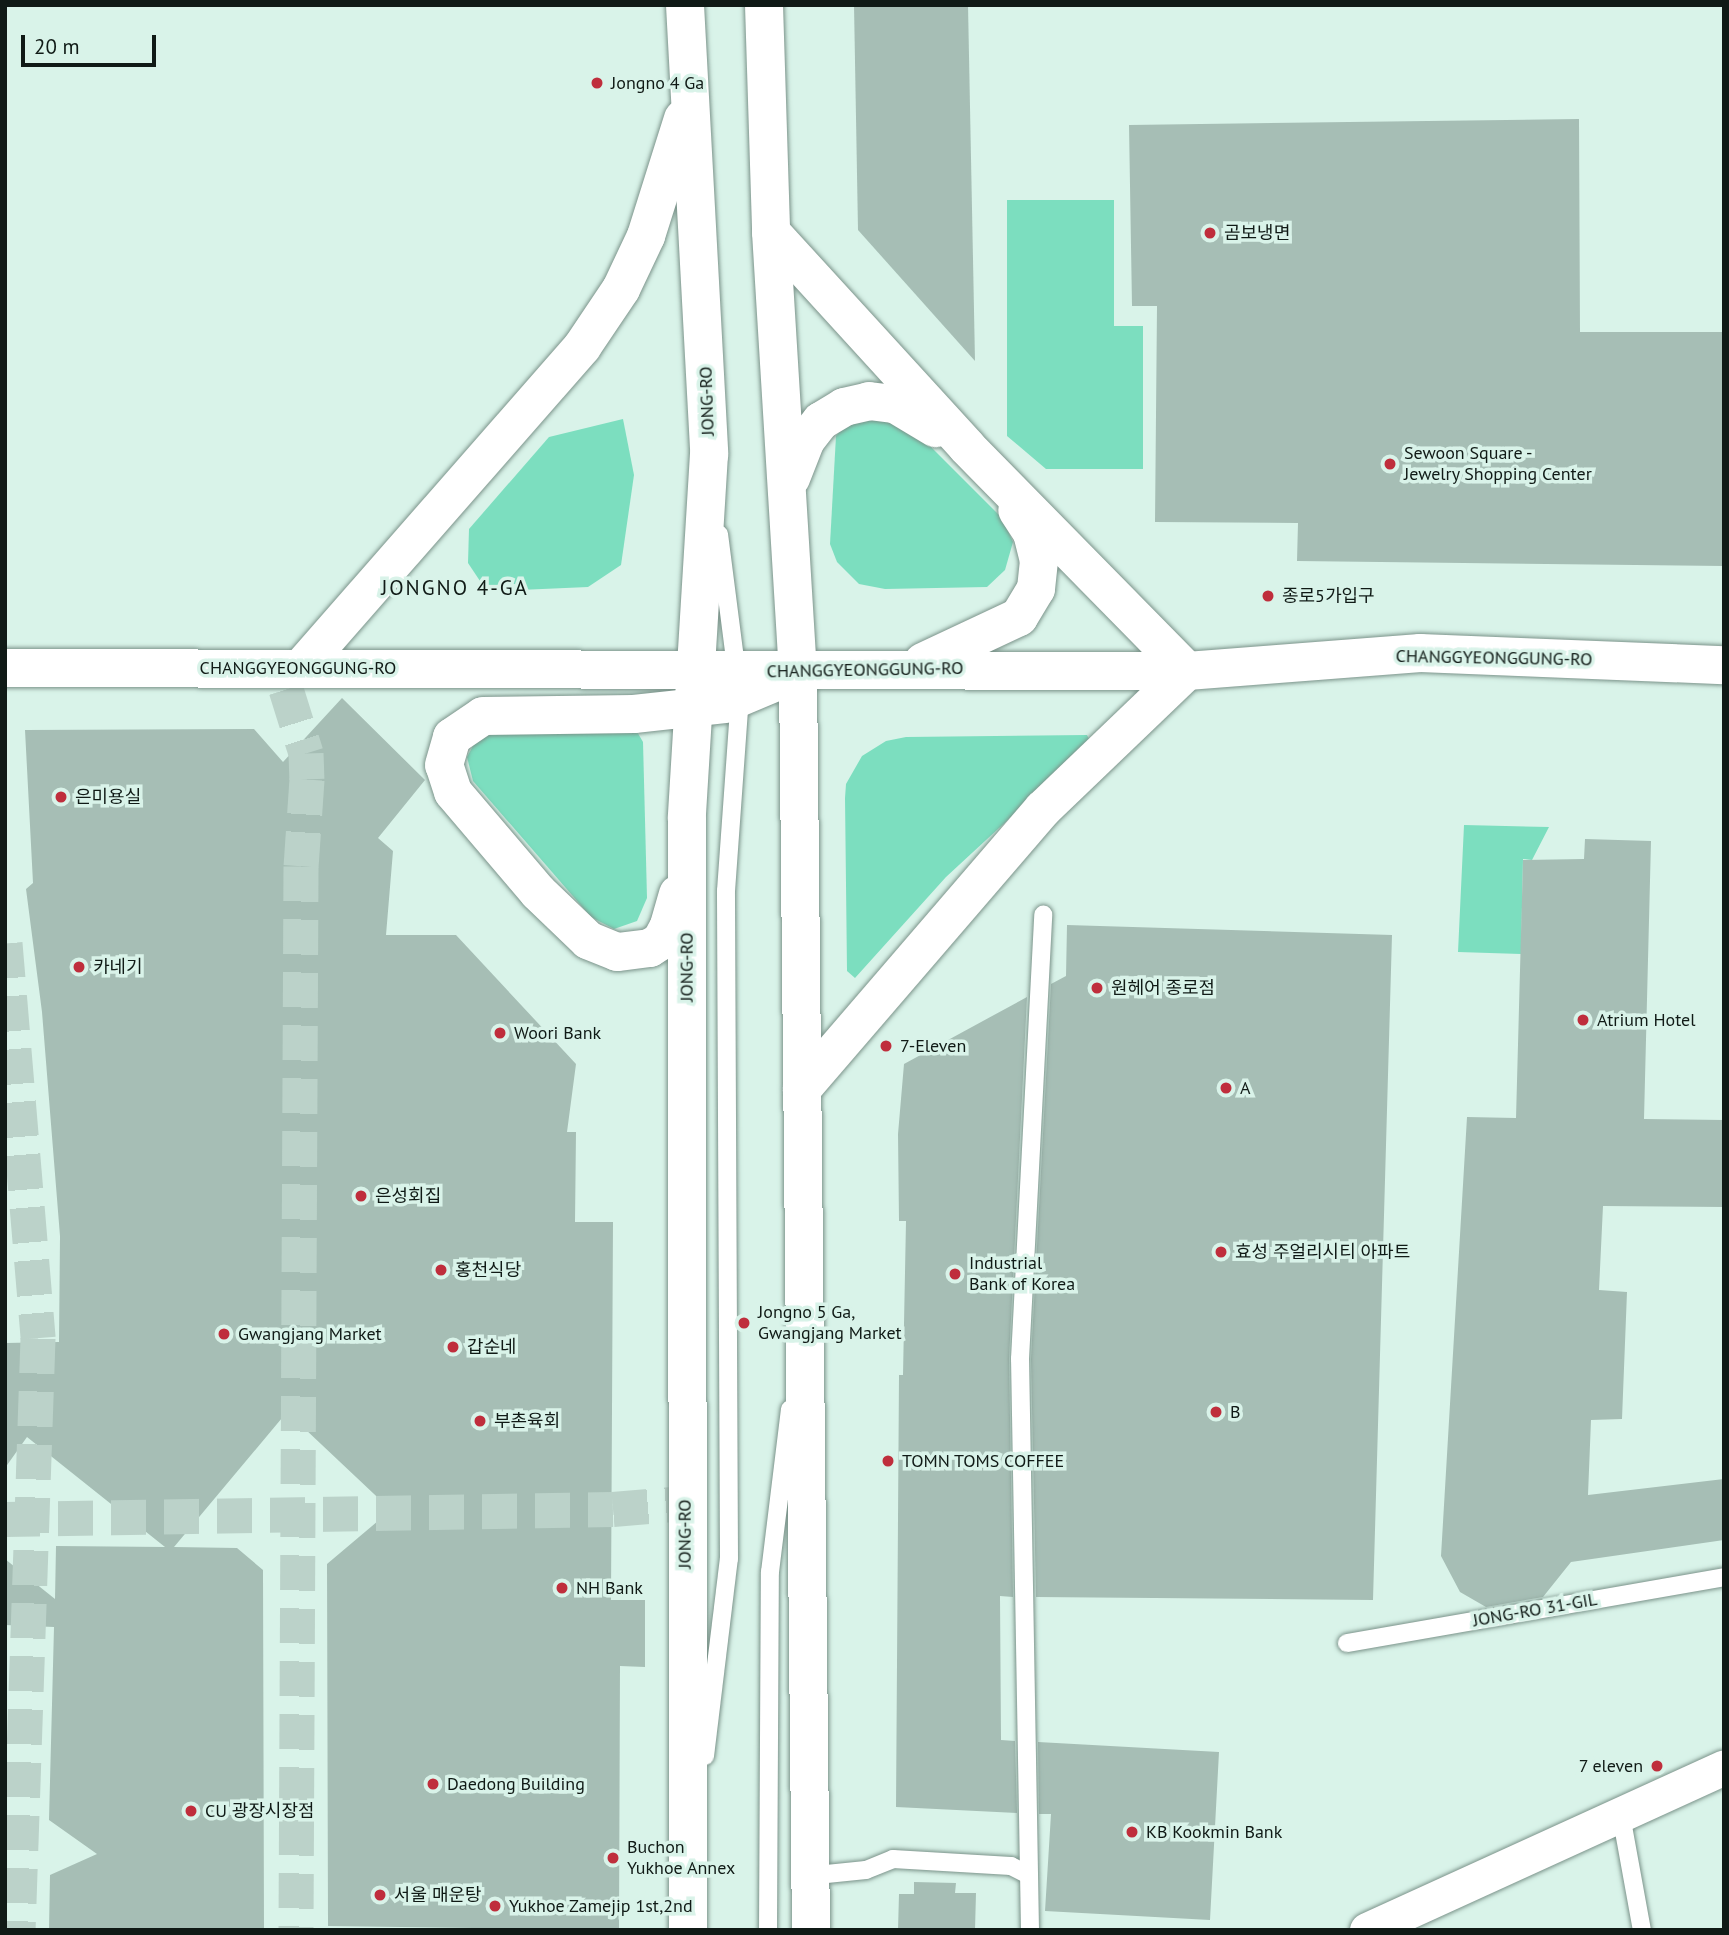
<!DOCTYPE html>
<html>
<head>
<meta charset="utf-8">
<style>
	body { margin:0 }
	#map { position:relative; width:1729px; height:1935px; overflow:hidden; background:#d9f3e9; font-family:"PT Sans","Noto Sans KR",sans-serif }
	div>[style] { position:absolute }
	.green>* { inset:0; background:#7cdebf }
	.building>* { inset:0; background:#a6beb5 }
	.street-tunnel>* { height:35px; margin-top:-17.5px; transform-origin:0; background:repeating-linear-gradient(90deg,#bbd2c9 0 35px,transparent 0 53px) }
	.roads { filter:drop-shadow(0 0 2px #7b938a) drop-shadow(0 0 2px #7b938a) }
	.lane>* { height:18px; margin:-9px; padding:0 9px; transform-origin:9px; border-radius:9px; background:#fff }
	.street>* { height:35px; margin:-17.5px; padding:0 17.5px; transform-origin:17.5px; border-radius:17.5px; background:#fff }
	.primary>* { height:38px; margin:-19px; padding:0 19px; transform-origin:19px; border-radius:19px; background:#fff }
	.dots>* { width:19px; height:19px; translate:-50% -50%; box-sizing:border-box; border:4px solid #d9f3e9; border-radius:50% }
	span { translate:-50% -50%; white-space:nowrap; text-align:center; line-height:1.15; -webkit-text-stroke:7px #d9f3e9; paint-order:stroke }
	.poi-label { font-size:18px; color:#101a16 }
	.left { translate:0 -50%; text-align:left }
	.right { translate:-100% -50%; text-align:right }
	.street-label { font-size:18px; color:#101a16 }
	.quarter-label { font-size:21px; color:#101a16; letter-spacing:2px }
	.frame { position:absolute; inset:0; border:7px solid #101a16; pointer-events:none }
	.scale { position:absolute; left:21px; top:35px; width:135px; height:32px; box-sizing:border-box; border:4px solid #101a16; border-top:0; padding-left:9px; font-size:21px; line-height:24px; white-space:nowrap; color:#101a16; -webkit-text-stroke:5px #d9f3e9; paint-order:stroke }
</style>
</head>
<body>
<div id="map">
	<div class="green">
		<i style="clip-path:polygon(1007px 200px,1114px 200px,1114px 326px,1143px 326px,1143px 469px,1046px 469px,1007px 436px)"></i>
		<i style="clip-path:polygon(869px 415px,915px 431px,1002px 518px,1013px 542px,1005px 570px,987px 587px,885px 589px,859px 584px,837px 562px,830px 544px,836px 436px,846px 424px)"></i>
		<i style="clip-path:polygon(623px 419px,634px 475px,621px 565px,588px 587px,494px 591px,480px 581px,468px 563px,469px 529px,549px 437px)"></i>
		<i style="clip-path:polygon(636px 730px,643px 742px,647px 898px,637px 921px,614px 929px,591px 917px,473px 781px,467px 757px,480px 733px)"></i>
		<i style="clip-path:polygon(1087px 735px,1091px 743px,946px 877px,855px 978px,847px 971px,845px 798px,846px 784px,862px 756px,886px 741px,906px 737px)"></i>
		<i style="clip-path:polygon(1464px 825px,1549px 827px,1532px 860px,1523px 859px,1521px 954px,1458px 952px)"></i>
	</div>
	<div class="building">
		<i style="clip-path:polygon(854px 5px,968px 5px,975px 361px,858px 230px)"></i>
		<i style="clip-path:polygon(1579px 119px,1580px 332px,1724px 332px,1724px 566px,1297px 561px,1298px 523px,1155px 522px,1157px 306px,1132px 306px,1129px 125px)"></i>
		<i style="clip-path:polygon(342px 698px,425px 780px,378px 838px,393px 851px,386px 935px,456px 935px,576px 1064px,567px 1132px,576px 1132px,575px 1222px,613px 1222px,611px 1600px,645px 1600px,645px 1667px,620px 1666px,619px 1930px,328px 1926px,327px 1564px,391px 1510px,287px 1412px,174px 1547px,237px 1548px,263px 1570px,264px 1930px,49px 1930px,50px 1875px,97px 1854px,49px 1820px,54px 1627px,5px 1625px,5px 1559px,55px 1599px,56px 1546px,165px 1547px,27px 1437px,5px 1468px,5px 1343px,59px 1342px,60px 1236px,42px 1012px,26px 889px,33px 883px,25px 730px,254px 729px,283px 762px)"></i>
		<i style="clip-path:polygon(1585px 839px,1651px 841px,1644px 1119px,1724px 1120px,1724px 1207px,1603px 1206px,1599px 1290px,1627px 1292px,1622px 1419px,1591px 1420px,1588px 1495px,1724px 1479px,1724px 1540px,1571px 1562px,1543px 1597px,1486px 1607px,1460px 1592px,1441px 1556px,1467px 1117px,1516px 1118px,1523px 860px,1584px 859px)"></i>
		<i style="clip-path:polygon(1067px 925px,1392px 935px,1373px 1600px,1036px 1597px,1031px 1359px,1051px 984px,1066px 976px)"></i>
		<i style="clip-path:polygon(1027px 997px,1009px 1359px,1013px 1597px,1000px 1596px,1001px 1740px,1015px 1741px,1017px 1813px,896px 1807px,899px 1375px,903px 1375px,906px 1221px,899px 1221px,898px 1134px,904px 1064px)"></i>
		<i style="clip-path:polygon(1038px 1742px,1219px 1752px,1210px 1920px,1045px 1911px,1051px 1814px,1039px 1814px)"></i>
		<i style="clip-path:polygon(914px 1882px,956px 1883px,955px 1893px,976px 1893px,975px 1930px,898px 1930px,899px 1894px,914px 1894px)"></i>
	</div>
	<div class="street-tunnel">
		<i style="left:286px;top:689px;width:67px;rotate:72.6deg"></i>
		<i style="left:306px;top:753px;width:26px;rotate:88deg"></i>
		<i style="left:307px;top:779px;width:87px;rotate:93.9deg"></i>
		<i style="left:301px;top:866px;width:1064px;rotate:90.27deg"></i>
		<i style="left:5px;top:943px;width:396px;rotate:85.2deg"></i>
		<i style="left:38px;top:1338px;width:592px;rotate:91.93deg"></i>
		<i style="left:5px;top:1519px;width:608px;rotate:-0.94deg"></i>
		<i style="left:613px;top:1509px;width:72px;rotate:-4.8deg"></i>
	</div>
	<div class="roads">
		<div class="lane">
			<i style="left:1347px;top:1643px;width:383px;rotate:-9.9deg"></i>
			<i style="left:705px;top:1756px;width:198px;rotate:-83.1deg"></i>
			<i style="left:729px;top:1559px;width:668px;rotate:-90.26deg"></i>
			<i style="left:726px;top:891px;width:194px;rotate:-85.9deg"></i>
			<i style="left:740px;top:698px;width:165px;rotate:-97.3deg"></i>
			<i style="left:1621px;top:1815px;width:117px;rotate:79.7deg"></i>
			<i style="left:807px;top:1876px;width:59px;rotate:-5.8deg"></i>
			<i style="left:866px;top:1870px;width:29px;rotate:-22deg"></i>
			<i style="left:893px;top:1859px;width:118px;rotate:3.4deg"></i>
			<i style="left:1011px;top:1866px;width:20px;rotate:27deg"></i>
			<i style="left:768px;top:1930px;width:358px;rotate:-89.7deg"></i>
			<i style="left:770px;top:1572px;width:164px;rotate:-83deg"></i>
			<i style="left:1030px;top:1930px;width:571px;rotate:-91deg"></i>
			<i style="left:1020px;top:1359px;width:445px;rotate:-87deg"></i>
		</div>
		<div class="street">
			<i style="left:1367px;top:1930px;width:392px;rotate:-24.5deg"></i>
		</div>
		<div class="primary">
			<i style="left:685px;top:5px;width:450px;rotate:86.9deg"></i>
			<i style="left:709px;top:454px;width:365px;rotate:93.5deg"></i>
			<i style="left:687px;top:818px;width:1112px;rotate:89.95deg"></i>
			<i style="left:764px;top:5px;width:227px;rotate:88.2deg"></i>
			<i style="left:771px;top:232px;width:442px;rotate:86.5deg"></i>
			<i style="left:798px;top:673px;width:1257px;rotate:89.41deg"></i>
			<i style="left:771px;top:232px;width:291px;rotate:47.6deg"></i>
			<i style="left:967px;top:447px;width:314px;rotate:45.5deg"></i>
			<i style="left:791px;top:478px;width:41px;rotate:-68.5deg"></i>
			<i style="left:806px;top:440px;width:24px;rotate:-52deg"></i>
			<i style="left:821px;top:421px;width:27px;rotate:-31deg"></i>
			<i style="left:844px;top:407px;width:26px;rotate:-13deg"></i>
			<i style="left:869px;top:401px;width:26px;rotate:7deg"></i>
			<i style="left:895px;top:404px;width:47px;rotate:31deg"></i>
			<i style="left:923px;top:662px;width:106px;rotate:-25.1deg"></i>
			<i style="left:1019px;top:617px;width:33px;rotate:-59deg"></i>
			<i style="left:1036px;top:589px;width:28px;rotate:-84deg"></i>
			<i style="left:1039px;top:561px;width:29px;rotate:-104deg"></i>
			<i style="left:1032px;top:533px;width:27px;rotate:-123deg"></i>
			<i style="left:5px;top:668px;width:1182px;rotate:0.15deg"></i>
			<i style="left:1187px;top:671px;width:234px;rotate:-4.4deg"></i>
			<i style="left:1420px;top:653px;width:304px;rotate:2.3deg"></i>
			<i style="left:301px;top:668px;width:427px;rotate:-48.8deg"></i>
			<i style="left:582px;top:347px;width:70px;rotate:-56.1deg"></i>
			<i style="left:621px;top:289px;width:59px;rotate:-64.7deg"></i>
			<i style="left:646px;top:236px;width:123px;rotate:-72.5deg"></i>
			<i style="left:678px;top:894px;width:33px;rotate:106deg"></i>
			<i style="left:669px;top:926px;width:17px;rotate:118deg"></i>
			<i style="left:661px;top:941px;width:13px;rotate:148deg"></i>
			<i style="left:650px;top:948px;width:33px;rotate:173deg"></i>
			<i style="left:617px;top:952px;width:31px;rotate:-158deg"></i>
			<i style="left:588px;top:940px;width:69px;rotate:-136.2deg"></i>
			<i style="left:538px;top:892px;width:131px;rotate:-130.4deg"></i>
			<i style="left:453px;top:792px;width:28px;rotate:-108deg"></i>
			<i style="left:444px;top:765px;width:29px;rotate:-74deg"></i>
			<i style="left:452px;top:737px;width:37px;rotate:-34deg"></i>
			<i style="left:483px;top:716px;width:151px;rotate:-0.8deg"></i>
			<i style="left:634px;top:714px;width:91px;rotate:-6.3deg"></i>
			<i style="left:724px;top:704px;width:67px;rotate:-22.8deg"></i>
			<i style="left:802px;top:1089px;width:369px;rotate:-49.3deg"></i>
			<i style="left:1043px;top:809px;width:199px;rotate:-43.8deg"></i>
		</div>
	</div>
	<div class="dots">
		<i style="left:597px;top:83px;background:#bf2e3c"></i>
		<i style="left:1210px;top:233px;background:#bf2e3c"></i>
		<i style="left:1390px;top:464px;background:#bf2e3c"></i>
		<i style="left:1268px;top:596px;background:#bf2e3c"></i>
		<i style="left:61px;top:797px;background:#bf2e3c"></i>
		<i style="left:79px;top:967px;background:#bf2e3c"></i>
		<i style="left:1097px;top:988px;background:#bf2e3c"></i>
		<i style="left:1583px;top:1020px;background:#bf2e3c"></i>
		<i style="left:500px;top:1033px;background:#bf2e3c"></i>
		<i style="left:886px;top:1046px;background:#bf2e3c"></i>
		<i style="left:1226px;top:1088px;background:#bf2e3c"></i>
		<i style="left:361px;top:1196px;background:#bf2e3c"></i>
		<i style="left:1221px;top:1252px;background:#bf2e3c"></i>
		<i style="left:441px;top:1270px;background:#bf2e3c"></i>
		<i style="left:955px;top:1274px;background:#bf2e3c"></i>
		<i style="left:744px;top:1323px;background:#bf2e3c"></i>
		<i style="left:224px;top:1334px;background:#bf2e3c"></i>
		<i style="left:453px;top:1347px;background:#bf2e3c"></i>
		<i style="left:1216px;top:1412px;background:#bf2e3c"></i>
		<i style="left:480px;top:1421px;background:#bf2e3c"></i>
		<i style="left:888px;top:1461px;background:#bf2e3c"></i>
		<i style="left:562px;top:1588px;background:#bf2e3c"></i>
		<i style="left:1657px;top:1766px;background:#bf2e3c"></i>
		<i style="left:433px;top:1784px;background:#bf2e3c"></i>
		<i style="left:191px;top:1811px;background:#bf2e3c"></i>
		<i style="left:1132px;top:1832px;background:#bf2e3c"></i>
		<i style="left:613px;top:1858px;background:#bf2e3c"></i>
		<i style="left:380px;top:1895px;background:#bf2e3c"></i>
		<i style="left:495px;top:1906px;background:#bf2e3c"></i>
	</div>
	<div class="poi-label">
		<span class="left" style="left:611px;top:83px">Jongno 4 Ga</span>
		<span class="left" style="left:1224px;top:233px">곰보냉면</span>
		<span class="left" style="left:1404px;top:464px">Sewoon Square -<br>Jewelry Shopping Center</span>
		<span class="left" style="left:1282px;top:596px">종로5가입구</span>
		<span class="left" style="left:75px;top:797px">은미용실</span>
		<span class="left" style="left:93px;top:967px">카네기</span>
		<span class="left" style="left:1111px;top:988px">원헤어 종로점</span>
		<span class="left" style="left:1597px;top:1020px">Atrium Hotel</span>
		<span class="left" style="left:514px;top:1033px">Woori Bank</span>
		<span class="left" style="left:900px;top:1046px">7-Eleven</span>
		<span class="left" style="left:1240px;top:1088px">A</span>
		<span class="left" style="left:375px;top:1196px">은성회집</span>
		<span class="left" style="left:1235px;top:1252px">효성 주얼리시티 아파트</span>
		<span class="left" style="left:969px;top:1274px">Industrial<br>Bank of Korea</span>
		<span class="left" style="left:455px;top:1270px">홍천식당</span>
		<span class="left" style="left:758px;top:1323px">Jongno 5 Ga,<br>Gwangjang Market</span>
		<span class="left" style="left:238px;top:1334px">Gwangjang Market</span>
		<span class="left" style="left:467px;top:1347px">갑순네</span>
		<span class="left" style="left:1230px;top:1412px">B</span>
		<span class="left" style="left:494px;top:1421px">부촌육회</span>
		<span class="left" style="left:902px;top:1461px">TOMN TOMS COFFEE</span>
		<span class="left" style="left:576px;top:1588px">NH Bank</span>
		<span class="right" style="left:1643px;top:1766px">7 eleven</span>
		<span class="left" style="left:447px;top:1784px">Daedong Building</span>
		<span class="left" style="left:205px;top:1811px">CU 광장시장점</span>
		<span class="left" style="left:1146px;top:1832px">KB Kookmin Bank</span>
		<span class="left" style="left:627px;top:1858px">Buchon<br>Yukhoe Annex</span>
		<span class="left" style="left:394px;top:1895px">서울 매운탕</span>
		<span class="left" style="left:509px;top:1906px">Yukhoe Zamejip 1st,2nd</span>
	</div>
	<div class="street-label">
		<span style="left:707px;top:401px;rotate:-92deg">JONG-RO</span>
		<span style="left:1494px;top:658px;rotate:1deg">CHANGGYEONGGUNG-RO</span>
		<span style="left:298px;top:668px">CHANGGYEONGGUNG-RO</span>
		<span style="left:865px;top:670px;rotate:-1deg">CHANGGYEONGGUNG-RO</span>
		<span style="left:687px;top:967px;rotate:-90deg">JONG-RO</span>
		<span style="left:685px;top:1534px;rotate:-90deg">JONG-RO</span>
		<span style="left:1535px;top:1610px;rotate:-10deg">JONG-RO 31-GIL</span>
	</div>
	<div class="quarter-label">
		<span style="left:455px;top:588px">JONGNO 4-GA</span>
	</div>
	<div class="frame"></div>
	<div class="scale">20 m</div>
</div>
</body>
</html>
